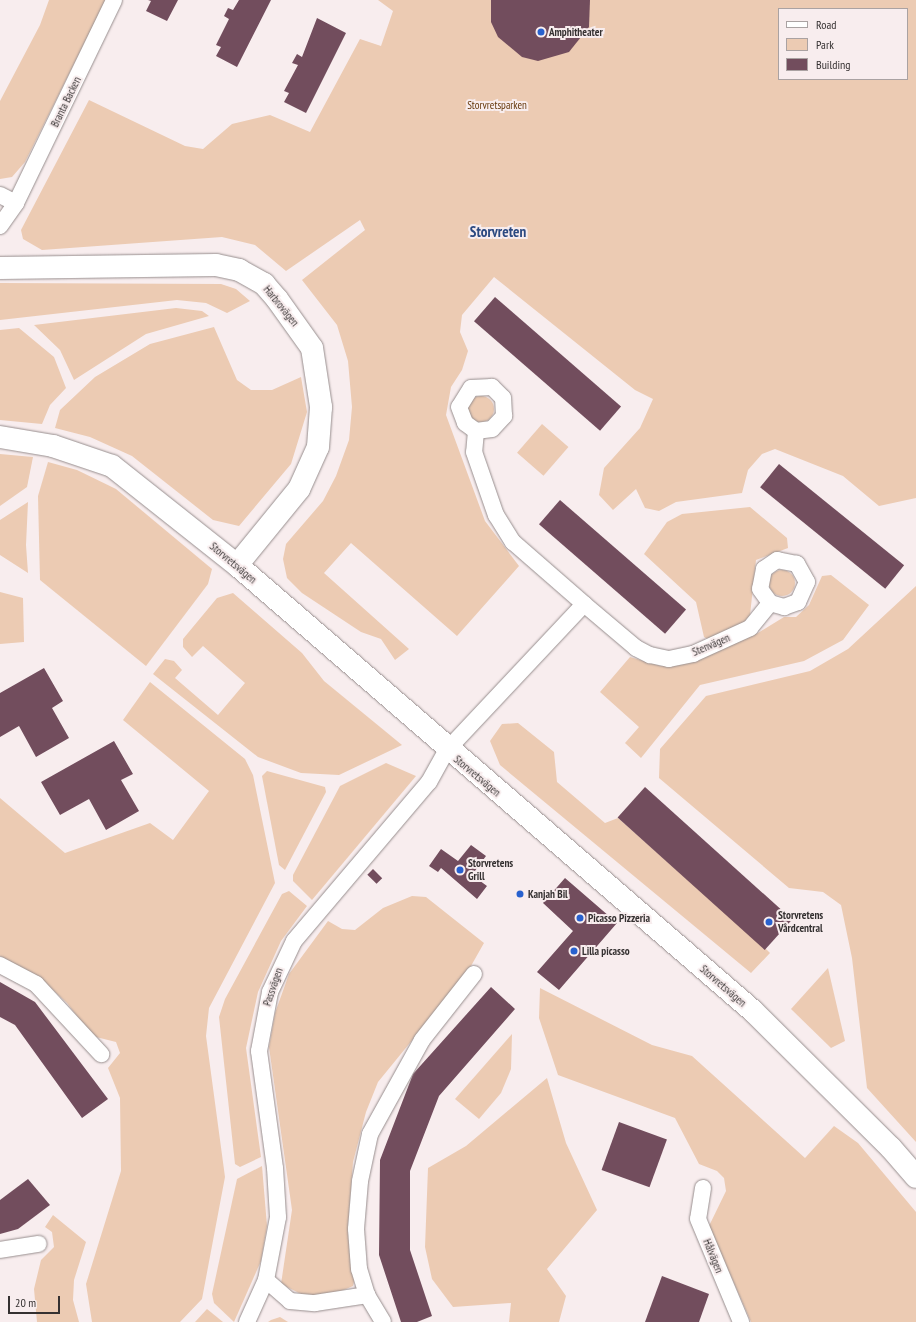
<!DOCTYPE html>
<html>
<head>
<meta charset="utf-8">
<style>
	body { margin:0 }
	#map { position:relative; width:916px; height:1322px; overflow:hidden; background:#f8edee; font-family:"PT Sans Narrow",sans-serif }
	div>[style] { position:absolute }
	.green>* { inset:0; background:#eccbb3; transform-origin:0 0 }
	.round { border-radius:50% }
	.building>* { inset:0; background:#724d5d; transform-origin:0 0 }
	.roads { filter:drop-shadow(0 0 1px #978e8e) drop-shadow(0 0 1px #978e8e) }
	.street>* { height:16px; margin:-8px; padding:0 8px; transform-origin:8px; border-radius:8px; background:#fff }
	.secondary>* { height:22px; margin:-11px; padding:0 11px; transform-origin:11px; border-radius:11px; background:#fff }
	.dots>* { width:11px; height:11px; translate:-50% -50%; box-sizing:border-box; border:2px solid #f8edee; border-radius:50% }
	span { translate:-50% -50%; white-space:nowrap; text-align:center; line-height:1.15; -webkit-text-stroke:4px #f8edee; paint-order:stroke }
	.poi-label { font-size:11px; color:#353131; font-weight:700 }
	.left { translate:0 -50%; text-align:left }
	.street-label { font-size:11px; color:#353131 }
	.park-label { font-size:11px; color:#65370a }
	.district-label { font-size:15px; color:#2b4980; font-weight:700 }
	.legend { position:absolute; left:778px; top:8px; width:130px; height:72px; box-sizing:border-box; background:#f8edee; border:1px solid #aaa2a2; margin:0; padding:5px 7px; list-style:none; font-size:12px; color:#353131 }
	.legend li { display:flex; align-items:center; gap:8px; height:20px }
	.legend b { width:20px; border:1px solid #aaa2a2 }
	.scale { position:absolute; left:8px; top:1296px; width:52px; height:18px; box-sizing:border-box; border:2px solid #353131; border-top:0; padding-left:5px; font-size:12px; line-height:14px; white-space:nowrap; color:#353131; -webkit-text-stroke:3px #f8edee; paint-order:stroke }
</style>
</head>
<body>
<div id="map">
	<div class="green">
		<i style="clip-path:polygon(49px 0,106px 0,25px 162px,12px 177px,0 179px,0 101px,40px 25px)"></i>
		<i style="clip-path:polygon(evenodd,378px 0,916px 0,916px 498px,879px 506px,843px 476px,775px 449px,762px 454px,748px 470px,742px 493px,676px 502px,659px 511px,645px 508px,636px 489px,613px 510px,599px 495px,604px 468px,640px 428px,653px 399px,635px 390px,494px 277px,462px 315px,460px 332px,468px 351px,462px 370px,451px 387px,446px 415px,485px 521px,519px 566px,457px 636px,351px 543px,324px 573px,409px 649px,395px 660px,381px 639px,361px 632px,302px 593px,287px 578px,283px 559px,286px 544px,323px 501px,336px 476px,349px 440px,352px 407px,348px 361px,337px 325px,302px 280px,365px 230px,360px 220px,286px 271px,255px 245px,222px 237px,42px 250px,23px 239px,21px 230px,89px 100px,185px 146px,203px 149px,232px 124px,270px 115px,310px 132px,360px 39px,381px 46px,393px 11px,378px 0,779px 9px,907px 9px,907px 79px,779px 79px,779px 9px)"></i>
		<i style="clip-path:polygon(0 283px,221px 284px,236px 289px,250px 301px,227px 313px,206px 303px,177px 300px,0 320px)"></i>
		<i style="clip-path:polygon(176px 308px,202px 311px,209px 316px,146px 334px,74px 380px,60px 350px,34px 325px)"></i>
		<i style="clip-path:polygon(214px 327px,237px 380px,251px 390px,272px 390px,301px 377px,307px 412px,291px 464px,239px 526px,213px 520px,132px 456px,90px 437px,55px 428px,60px 410px,95px 377px,150px 344px)"></i>
		<i style="clip-path:polygon(19px 328px,54px 357px,66px 388px,50px 405px,42px 424px,0 420px,0 330px)"></i>
		<i class="round" style="left:468px;top:396px;width:26px;height:26px"></i>
		<i style="left:542px;top:424px;width:35px;height:38px;rotate:41deg"></i>
		<i style="clip-path:polygon(0 454px,33px 457px,27px 487px,0 506px)"></i>
		<i style="clip-path:polygon(48px 462px,77px 470px,116px 489px,212px 569px,208px 584px,146px 666px,40px 580px,38px 496px)"></i>
		<i style="clip-path:polygon(28px 502px,26px 545px,28px 573px,0 555px,0 520px)"></i>
		<i style="clip-path:polygon(750px 507px,787px 538px,788px 548px,756px 560px,750px 615px,743px 624px,709px 640px,704px 637px,696px 602px,644px 554px,667px 522px,682px 514px)"></i>
		<i class="round" style="left:769px;top:570px;width:26px;height:26px"></i>
		<i style="clip-path:polygon(831px 575px,869px 605px,843px 640px,804px 661px,700px 685px,641px 758px,625px 743px,639px 727px,600px 692px,630px 657px,661px 666px,684px 664px,758px 633px,784px 617px,796px 617px,809px 605px,822px 576px)"></i>
		<i style="clip-path:polygon(916px 586px,916px 1142px,867px 1088px,852px 958px,841px 905px,823px 892px,789px 888px,659px 778px,660px 749px,706px 696px,810px 671px,848px 649px)"></i>
		<i style="clip-path:polygon(0 592px,23px 598px,24px 642px,0 644px)"></i>
		<i style="clip-path:polygon(233px 593px,302px 653px,324px 681px,402px 745px,339px 775px,301px 773px,258px 757px,153px 674px,165px 659px,174px 661px,182px 670px,175px 678px,218px 715px,245px 683px,203px 646px,192px 657px,183px 647px,183px 639px,217px 598px)"></i>
		<i style="clip-path:polygon(150px 682px,245px 759px,253px 775px,275px 883px,209px 1008px,206px 1036px,225px 1177px,202px 1299px,180px 1322px,92px 1322px,86px 1284px,121px 1171px,120px 1098px,108px 1068px,120px 1053px,116px 1042px,92px 1036px,67px 1003px,41px 979px,0 956px,0 798px,65px 853px,150px 823px,173px 840px,209px 791px,123px 720px)"></i>
		<i style="clip-path:polygon(518px 723px,554px 752px,557px 782px,605px 823px,618px 818px,766px 949px,770px 953px,751px 973px,500px 765px,490px 741px,502px 724px)"></i>
		<i style="clip-path:polygon(386px 763px,416px 776px,312px 900px,293px 881px,293px 875px,340px 786px)"></i>
		<i style="clip-path:polygon(267px 771px,325px 787px,326px 792px,285px 870px,279px 865px,262px 776px)"></i>
		<i style="clip-path:polygon(289px 891px,307px 906px,281px 941px,258px 992px,246px 1048px,261px 1157px,240px 1167px,235px 1164px,219px 1017px,225px 999px,282px 894px)"></i>
		<i style="clip-path:polygon(412px 896px,426px 897px,484px 943px,467px 973px,378px 1082px,366px 1112px,353px 1162px,348px 1228px,355px 1277px,353px 1286px,332px 1295px,305px 1296px,281px 1284px,292px 1210px,269px 1047px,275px 1013px,289px 974px,328px 921px,342px 929px,355px 930px,383px 908px)"></i>
		<i style="clip-path:polygon(828px 968px,845px 1041px,831px 1048px,791px 1009px)"></i>
		<i style="clip-path:polygon(540px 988px,652px 1045px,692px 1056px,805px 1158px,834px 1126px,858px 1143px,916px 1212px,916px 1322px,751px 1322px,709px 1226px,726px 1191px,724px 1178px,717px 1171px,699px 1164px,675px 1118px,558px 1075px,539px 1018px)"></i>
		<i style="clip-path:polygon(512px 1034px,511px 1069px,501px 1093px,479px 1119px,455px 1099px)"></i>
		<i style="clip-path:polygon(547px 1078px,566px 1143px,597px 1210px,547px 1269px,566px 1296px,559px 1322px,509px 1322px,511px 1303px,453px 1307px,432px 1279px,425px 1247px,428px 1168px,466px 1146px)"></i>
		<i style="clip-path:polygon(262px 1166px,267px 1226px,261px 1261px,234px 1322px,214px 1303px,212px 1294px,237px 1179px)"></i>
		<i style="clip-path:polygon(53px 1215px,86px 1242px,74px 1280px,73px 1300px,79px 1322px,37px 1322px,34px 1289px,41px 1260px,54px 1247px,52px 1232px,45px 1227px)"></i>
		<i style="clip-path:polygon(207px 1309px,223px 1322px,195px 1322px)"></i>
		<i style="clip-path:polygon(280px 1317px,288px 1322px,268px 1322px,271px 1320px)"></i>
	</div>
	<div class="building">
		<i style="clip-path:polygon(148px 0,178px 0,167px 21px,146px 11px,151px 1px)"></i>
		<i style="clip-path:polygon(239px 0,271px 0,237px 67px,216px 56px,221px 47px,216px 45px,229px 19px,224px 16px,228px 8px,233px 10px)"></i>
		<i style="clip-path:polygon(491px 0,590px 0,589px 27px,569px 52px,538px 61px,522px 57px,498px 37px,491px 22px)"></i>
		<i style="clip-path:polygon(317px 18px,346px 33px,306px 113px,284px 102px,289px 93px,284px 91px,298px 65px,292px 63px,297px 54px,302px 57px)"></i>
		<i style="left:495px;top:297px;width:167px;height:32px;rotate:41deg"></i>
		<i style="left:779px;top:464px;width:161px;height:30px;rotate:39deg"></i>
		<i style="left:560px;top:500px;width:167px;height:32px;rotate:41deg"></i>
		<i style="clip-path:polygon(44px 668px,63px 701px,52px 708px,69px 738px,36px 757px,19px 726px,0 737px,0 693px)"></i>
		<i style="clip-path:polygon(114px 741px,133px 774px,121px 780px,139px 811px,106px 830px,89px 799px,60px 815px,41px 782px)"></i>
		<i style="left:645px;top:787px;width:198px;height:41px;rotate:42deg"></i>
		<i style="clip-path:polygon(471px 845px,486px 856px,472px 875px,487px 886px,477px 899px,441px 868px,438px 872px,429px 866px,441px 849px,458px 861px)"></i>
		<i style="left:373px;top:869px;width:13px;height:8px;rotate:45deg"></i>
		<i style="clip-path:polygon(565px 878px,617px 923px,559px 990px,537px 972px,573px 931px,543px 903px)"></i>
		<i style="clip-path:polygon(0 982px,35px 1002px,108px 1099px,82px 1118px,15px 1025px,0 1017px)"></i>
		<i style="clip-path:polygon(491px 987px,515px 1009px,439px 1096px,410px 1171px,410px 1250px,432px 1316px,417px 1322px,401px 1322px,379px 1255px,380px 1160px,413px 1074px)"></i>
		<i style="left:619px;top:1122px;width:51px;height:51px;rotate:20deg"></i>
		<i style="clip-path:polygon(28px 1179px,50px 1205px,18px 1229px,0 1234px,0 1200px)"></i>
		<i style="clip-path:polygon(662px 1276px,709px 1294px,699px 1322px,645px 1322px)"></i>
	</div>
	<div class="roads">
		<div class="street">
			<i style="left:0;top:195px;width:18px;rotate:27deg"></i>
			<i style="left:0;top:226px;width:28px;rotate:-55deg"></i>
			<i style="left:16px;top:203px;width:225px;rotate:-64.2deg"></i>
			<i style="left:476px;top:431px;width:16px;rotate:-7deg"></i>
			<i style="left:492px;top:429px;width:18px;rotate:-47deg"></i>
			<i style="left:504px;top:416px;width:18px;rotate:-93deg"></i>
			<i style="left:503px;top:398px;width:16px;rotate:-135deg"></i>
			<i style="left:492px;top:387px;width:21px;rotate:177deg"></i>
			<i style="left:471px;top:388px;width:22px;rotate:122deg"></i>
			<i style="left:459px;top:407px;width:17px;rotate:69deg"></i>
			<i style="left:465px;top:423px;width:14px;rotate:36deg"></i>
			<i style="left:476px;top:431px;width:21px;rotate:95deg"></i>
			<i style="left:474px;top:452px;width:67px;rotate:70.8deg"></i>
			<i style="left:496px;top:515px;width:32px;rotate:58deg"></i>
			<i style="left:513px;top:542px;width:94px;rotate:41.1deg"></i>
			<i style="left:0;top:965px;width:41px;rotate:27.8deg"></i>
			<i style="left:36px;top:984px;width:96px;rotate:47.1deg"></i>
			<i style="left:703px;top:1188px;width:31px;rotate:99deg"></i>
			<i style="left:698px;top:1219px;width:112px;rotate:67.3deg"></i>
			<i style="left:0;top:1250px;width:39px;rotate:-9deg"></i>
			<i style="left:266px;top:1280px;width:32px;rotate:41deg"></i>
			<i style="left:290px;top:1301px;width:25px;rotate:5deg"></i>
			<i style="left:315px;top:1303px;width:53px;rotate:-8.7deg"></i>
			<i style="left:367px;top:1295px;width:31px;rotate:59deg"></i>
			<i style="left:367px;top:1295px;width:27px;rotate:-107deg"></i>
			<i style="left:359px;top:1269px;width:40px;rotate:-94.3deg"></i>
			<i style="left:356px;top:1229px;width:48px;rotate:-85.2deg"></i>
			<i style="left:360px;top:1181px;width:48px;rotate:-78deg"></i>
			<i style="left:370px;top:1134px;width:107px;rotate:-61deg"></i>
			<i style="left:422px;top:1040px;width:84px;rotate:-51.8deg"></i>
			<i style="left:247px;top:1322px;width:46px;rotate:-65.7deg"></i>
			<i style="left:266px;top:1280px;width:64px;rotate:-79.2deg"></i>
			<i style="left:278px;top:1217px;width:49px;rotate:-93.5deg"></i>
			<i style="left:275px;top:1168px;width:118px;rotate:-97.8deg"></i>
			<i style="left:259px;top:1051px;width:60px;rotate:-79.4deg"></i>
			<i style="left:270px;top:992px;width:56px;rotate:-64.8deg"></i>
			<i style="left:294px;top:941px;width:209px;rotate:-49.7deg"></i>
			<i style="left:429px;top:782px;width:37px;rotate:-61deg"></i>
			<i style="left:447px;top:750px;width:200px;rotate:-46.8deg"></i>
			<i style="left:584px;top:604px;width:68px;rotate:40.2deg"></i>
			<i style="left:636px;top:648px;width:16px;rotate:27deg"></i>
			<i style="left:650px;top:655px;width:19px;rotate:12deg"></i>
			<i style="left:669px;top:659px;width:25px;rotate:-12deg"></i>
			<i style="left:693px;top:654px;width:63px;rotate:-24.5deg"></i>
			<i style="left:750px;top:628px;width:32px;rotate:-51deg"></i>
			<i style="left:770px;top:603px;width:15px;rotate:16deg"></i>
			<i style="left:784px;top:607px;width:15px;rotate:-20deg"></i>
			<i style="left:798px;top:602px;width:22px;rotate:-66deg"></i>
			<i style="left:807px;top:582px;width:21px;rotate:-119deg"></i>
			<i style="left:797px;top:564px;width:20px;rotate:-169deg"></i>
			<i style="left:777px;top:560px;width:16px;rotate:145deg"></i>
			<i style="left:764px;top:569px;width:20px;rotate:101deg"></i>
			<i style="left:760px;top:589px;width:17px;rotate:54deg"></i>
		</div>
		<div class="secondary">
			<i style="left:0;top:268px;width:216px;rotate:-0.8deg"></i>
			<i style="left:216px;top:265px;width:24px;rotate:12deg"></i>
			<i style="left:239px;top:270px;width:29px;rotate:29deg"></i>
			<i style="left:264px;top:284px;width:20px;rotate:49deg"></i>
			<i style="left:277px;top:299px;width:60px;rotate:54.5deg"></i>
			<i style="left:312px;top:348px;width:60px;rotate:81.3deg"></i>
			<i style="left:321px;top:407px;width:40px;rotate:94.3deg"></i>
			<i style="left:318px;top:447px;width:46px;rotate:114.3deg"></i>
			<i style="left:299px;top:489px;width:98px;rotate:129.2deg"></i>
			<i style="left:0;top:437px;width:54px;rotate:9.6deg"></i>
			<i style="left:53px;top:446px;width:62px;rotate:18.7deg"></i>
			<i style="left:112px;top:466px;width:159px;rotate:38.4deg"></i>
			<i style="left:237px;top:565px;width:682px;rotate:40.84deg"></i>
			<i style="left:753px;top:1011px;width:194px;rotate:44.8deg"></i>
			<i style="left:891px;top:1148px;width:38px;rotate:49deg"></i>
		</div>
	</div>
	<div class="dots">
		<i style="left:541px;top:32px;background:#2861ce"></i>
		<i style="left:460px;top:870px;background:#2861ce"></i>
		<i style="left:520px;top:894px;background:#2861ce"></i>
		<i style="left:580px;top:918px;background:#2861ce"></i>
		<i style="left:769px;top:922px;background:#2861ce"></i>
		<i style="left:574px;top:951px;background:#2861ce"></i>
	</div>
	<div class="poi-label">
		<span class="left" style="left:549px;top:32px">Amphitheater</span>
		<span class="left" style="left:468px;top:870px">Storvretens<br>Grill</span>
		<span class="left" style="left:528px;top:894px">Kanjah Bil</span>
		<span class="left" style="left:778px;top:922px">Storvretens<br>Vårdcentral</span>
		<span class="left" style="left:588px;top:918px">Picasso Pizzeria</span>
		<span class="left" style="left:582px;top:951px">Lilla picasso</span>
	</div>
	<div class="street-label">
		<span style="left:66px;top:102px;rotate:-64deg">Branta Backen</span>
		<span style="left:281px;top:306px;rotate:51deg">Harbrovägen</span>
		<span style="left:233px;top:563px;rotate:40deg">Storvretsvägen</span>
		<span style="left:711px;top:645px;rotate:-23deg">Stenvägen</span>
		<span style="left:477px;top:776px;rotate:40deg">Storvretsvägen</span>
		<span style="left:723px;top:986px;rotate:41deg">Storvretsvägen</span>
		<span style="left:273px;top:987px;rotate:-71deg">Passvägen</span>
		<span style="left:713px;top:1256px;rotate:68deg">Hålvägen</span>
	</div>
	<div class="park-label">
		<span style="left:497px;top:105px">Storvretsparken</span>
	</div>
	<div class="district-label">
		<span style="left:498px;top:232px">Storvreten</span>
	</div>
	<ul class="legend">
	<li><b style="height:5px;background:#fff"></b>Road</li>
	<li><b style="height:11px;background:#eccbb3"></b>Park</li>
	<li><b style="height:11px;background:#724d5d"></b>Building</li>
	</ul>
	<div class="scale">20 m</div>
</div>
</body>
</html>
